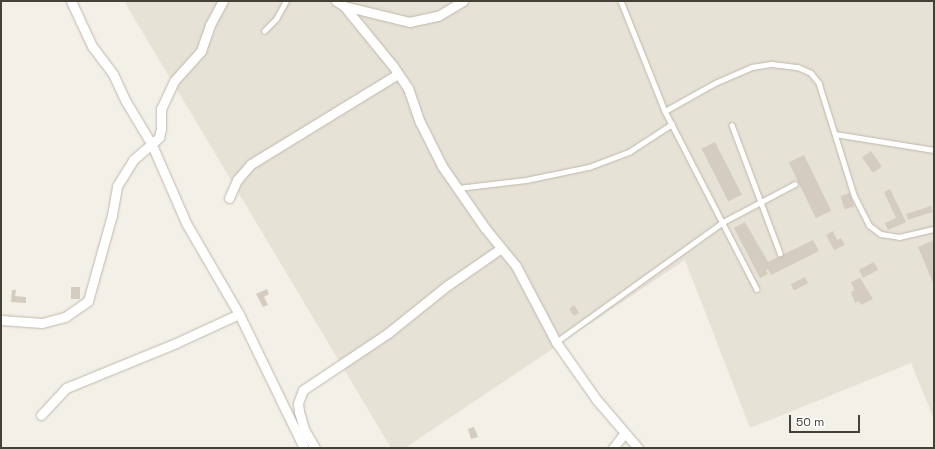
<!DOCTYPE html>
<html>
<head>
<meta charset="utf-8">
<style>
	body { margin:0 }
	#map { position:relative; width:935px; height:449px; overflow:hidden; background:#f3f0e8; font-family:"Space Grotesk",sans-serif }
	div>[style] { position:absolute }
	.residential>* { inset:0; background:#e7e2d6 }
	.building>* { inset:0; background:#d4ccbe; transform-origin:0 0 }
	.roads { filter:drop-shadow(0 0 1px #beb8ab) drop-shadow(0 0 1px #beb8ab) }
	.service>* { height:4.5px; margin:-2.25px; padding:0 2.25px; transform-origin:2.25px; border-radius:2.25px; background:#fff }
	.minor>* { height:9px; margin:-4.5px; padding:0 4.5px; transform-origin:4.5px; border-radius:4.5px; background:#fff }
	span { translate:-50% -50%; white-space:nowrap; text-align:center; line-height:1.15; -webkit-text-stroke:3px #fff; paint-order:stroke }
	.frame { position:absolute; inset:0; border:2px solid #464137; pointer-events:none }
	.scale { position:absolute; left:789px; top:415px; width:71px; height:18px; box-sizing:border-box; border:2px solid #464137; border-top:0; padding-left:5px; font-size:12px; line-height:14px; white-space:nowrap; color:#464137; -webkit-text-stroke:3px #fff; paint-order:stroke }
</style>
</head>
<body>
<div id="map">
	<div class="residential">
		<i style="clip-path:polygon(124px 1px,934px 1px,934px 419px,911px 363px,750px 428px,685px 260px,405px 448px,391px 448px)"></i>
	</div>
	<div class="building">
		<i style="left:715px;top:142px;width:59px;height:15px;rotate:63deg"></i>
		<i style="left:871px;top:151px;width:19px;height:11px;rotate:55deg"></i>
		<i style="left:804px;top:155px;width:62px;height:17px;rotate:64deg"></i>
		<i style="clip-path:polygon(890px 189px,906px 222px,888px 230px,885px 223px,896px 218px,884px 192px)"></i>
		<i style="left:850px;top:193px;width:14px;height:10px;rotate:73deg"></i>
		<i style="left:931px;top:206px;width:6px;height:26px;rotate:72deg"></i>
		<i style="clip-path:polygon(745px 222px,768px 262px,813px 240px,819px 251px,771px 275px,768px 269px,766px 271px,768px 274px,760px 278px,734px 228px)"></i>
		<i style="clip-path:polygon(833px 231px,837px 240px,841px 238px,845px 245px,834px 250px,826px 235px)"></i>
		<i style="clip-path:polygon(934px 240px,934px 285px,918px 247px)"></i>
		<i style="left:874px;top:262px;width:9px;height:17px;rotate:63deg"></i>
		<i style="left:805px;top:277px;width:7px;height:16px;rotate:63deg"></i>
		<i style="clip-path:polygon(860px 278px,873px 299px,861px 305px,859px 301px,855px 303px,851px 292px,854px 290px,851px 282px)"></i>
		<i style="left:71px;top:287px;width:9px;height:12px"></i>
		<i style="clip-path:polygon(267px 289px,269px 294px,264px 297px,268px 305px,263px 307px,256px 294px)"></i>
		<i style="clip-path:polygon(12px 290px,16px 290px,15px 296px,26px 297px,26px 303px,11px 302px)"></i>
		<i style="clip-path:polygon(574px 305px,579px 313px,574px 316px,569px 309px)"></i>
		<i style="clip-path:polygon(474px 427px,478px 437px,471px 439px,468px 429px)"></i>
	</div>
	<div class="roads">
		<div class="service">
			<i style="left:621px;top:1px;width:118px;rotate:68.2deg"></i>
			<i style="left:665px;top:111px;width:200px;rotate:62.7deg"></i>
			<i style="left:264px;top:31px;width:17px;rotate:-45deg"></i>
			<i style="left:276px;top:19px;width:21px;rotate:-61deg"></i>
			<i style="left:665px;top:111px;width:57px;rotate:-29.2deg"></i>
			<i style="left:715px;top:83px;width:40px;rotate:-23.4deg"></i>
			<i style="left:752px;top:67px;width:20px;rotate:-9deg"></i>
			<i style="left:772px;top:64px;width:26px;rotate:7deg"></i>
			<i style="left:798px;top:67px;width:14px;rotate:25deg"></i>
			<i style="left:811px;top:73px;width:13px;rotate:51deg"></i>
			<i style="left:819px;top:83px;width:117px;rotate:72.6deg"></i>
			<i style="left:854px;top:195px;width:34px;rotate:63deg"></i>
			<i style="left:869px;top:225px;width:15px;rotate:37deg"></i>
			<i style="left:881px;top:234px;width:18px;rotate:9deg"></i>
			<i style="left:899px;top:237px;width:36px;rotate:-13deg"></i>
			<i style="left:732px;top:125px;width:137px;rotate:69.4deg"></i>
			<i style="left:835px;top:134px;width:100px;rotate:9.2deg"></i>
			<i style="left:458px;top:188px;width:68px;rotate:-6.7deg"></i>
			<i style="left:526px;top:180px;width:64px;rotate:-11.7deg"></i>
			<i style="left:589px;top:167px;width:43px;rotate:-20.6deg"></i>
			<i style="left:629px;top:152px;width:51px;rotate:-33.1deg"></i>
			<i style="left:556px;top:342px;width:206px;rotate:-35.7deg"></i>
			<i style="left:723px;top:222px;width:81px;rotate:-27.8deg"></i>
		</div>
		<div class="minor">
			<i style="left:71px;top:1px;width:50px;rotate:65deg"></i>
			<i style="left:92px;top:46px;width:35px;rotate:53deg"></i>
			<i style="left:113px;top:74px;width:29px;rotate:65deg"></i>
			<i style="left:125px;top:100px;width:52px;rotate:59deg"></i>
			<i style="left:152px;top:145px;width:85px;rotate:66.4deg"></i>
			<i style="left:186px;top:223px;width:105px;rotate:59.8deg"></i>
			<i style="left:239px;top:314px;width:149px;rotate:64.1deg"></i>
			<i style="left:336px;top:1px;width:9px;rotate:32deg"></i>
			<i style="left:344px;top:6px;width:67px;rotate:13.8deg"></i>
			<i style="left:409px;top:22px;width:30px;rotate:-12deg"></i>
			<i style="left:438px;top:16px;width:29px;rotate:-31deg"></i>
			<i style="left:344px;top:6px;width:77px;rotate:50.8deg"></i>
			<i style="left:393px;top:66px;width:27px;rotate:56deg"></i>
			<i style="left:408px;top:88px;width:36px;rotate:71deg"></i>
			<i style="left:420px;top:122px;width:49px;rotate:63.4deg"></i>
			<i style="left:442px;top:166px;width:75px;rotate:55.3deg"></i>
			<i style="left:485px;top:228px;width:49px;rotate:50.8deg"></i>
			<i style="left:516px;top:266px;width:86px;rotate:62.2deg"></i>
			<i style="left:556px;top:342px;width:70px;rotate:54.9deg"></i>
			<i style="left:596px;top:399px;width:65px;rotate:49.4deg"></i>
			<i style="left:229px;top:198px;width:20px;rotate:-66deg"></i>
			<i style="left:237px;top:180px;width:21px;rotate:-49deg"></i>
			<i style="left:251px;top:164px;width:172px;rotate:-31.5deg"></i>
			<i style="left:1px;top:320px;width:41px;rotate:4.2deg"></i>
			<i style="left:42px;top:323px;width:24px;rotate:-15deg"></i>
			<i style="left:65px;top:317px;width:28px;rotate:-35deg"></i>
			<i style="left:88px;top:301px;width:89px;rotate:-74.4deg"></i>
			<i style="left:112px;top:215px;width:29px;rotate:-80deg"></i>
			<i style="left:117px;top:186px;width:31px;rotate:-58deg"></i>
			<i style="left:133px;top:160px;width:35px;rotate:-41deg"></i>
			<i style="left:159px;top:137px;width:8px;rotate:-76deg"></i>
			<i style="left:161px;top:129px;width:20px;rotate:-90deg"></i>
			<i style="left:161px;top:109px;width:31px;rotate:-65deg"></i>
			<i style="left:174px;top:81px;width:40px;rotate:-48deg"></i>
			<i style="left:201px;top:51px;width:28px;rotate:-71deg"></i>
			<i style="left:210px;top:25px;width:27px;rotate:-62deg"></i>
			<i style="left:41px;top:415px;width:37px;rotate:-47deg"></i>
			<i style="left:66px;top:388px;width:119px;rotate:-22.2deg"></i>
			<i style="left:176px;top:343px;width:69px;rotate:-24.7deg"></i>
			<i style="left:315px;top:448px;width:22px;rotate:-120deg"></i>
			<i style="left:304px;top:429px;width:18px;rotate:-106deg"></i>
			<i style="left:299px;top:412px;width:9px;rotate:-96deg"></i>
			<i style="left:298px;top:403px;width:14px;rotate:-69deg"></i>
			<i style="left:303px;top:390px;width:102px;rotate:-33.8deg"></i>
			<i style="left:388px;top:333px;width:77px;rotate:-38.7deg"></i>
			<i style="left:448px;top:285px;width:63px;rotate:-34.7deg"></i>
			<i style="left:613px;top:448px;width:18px;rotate:-52deg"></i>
		</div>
	</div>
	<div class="frame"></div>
	<div class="scale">50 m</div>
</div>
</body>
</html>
